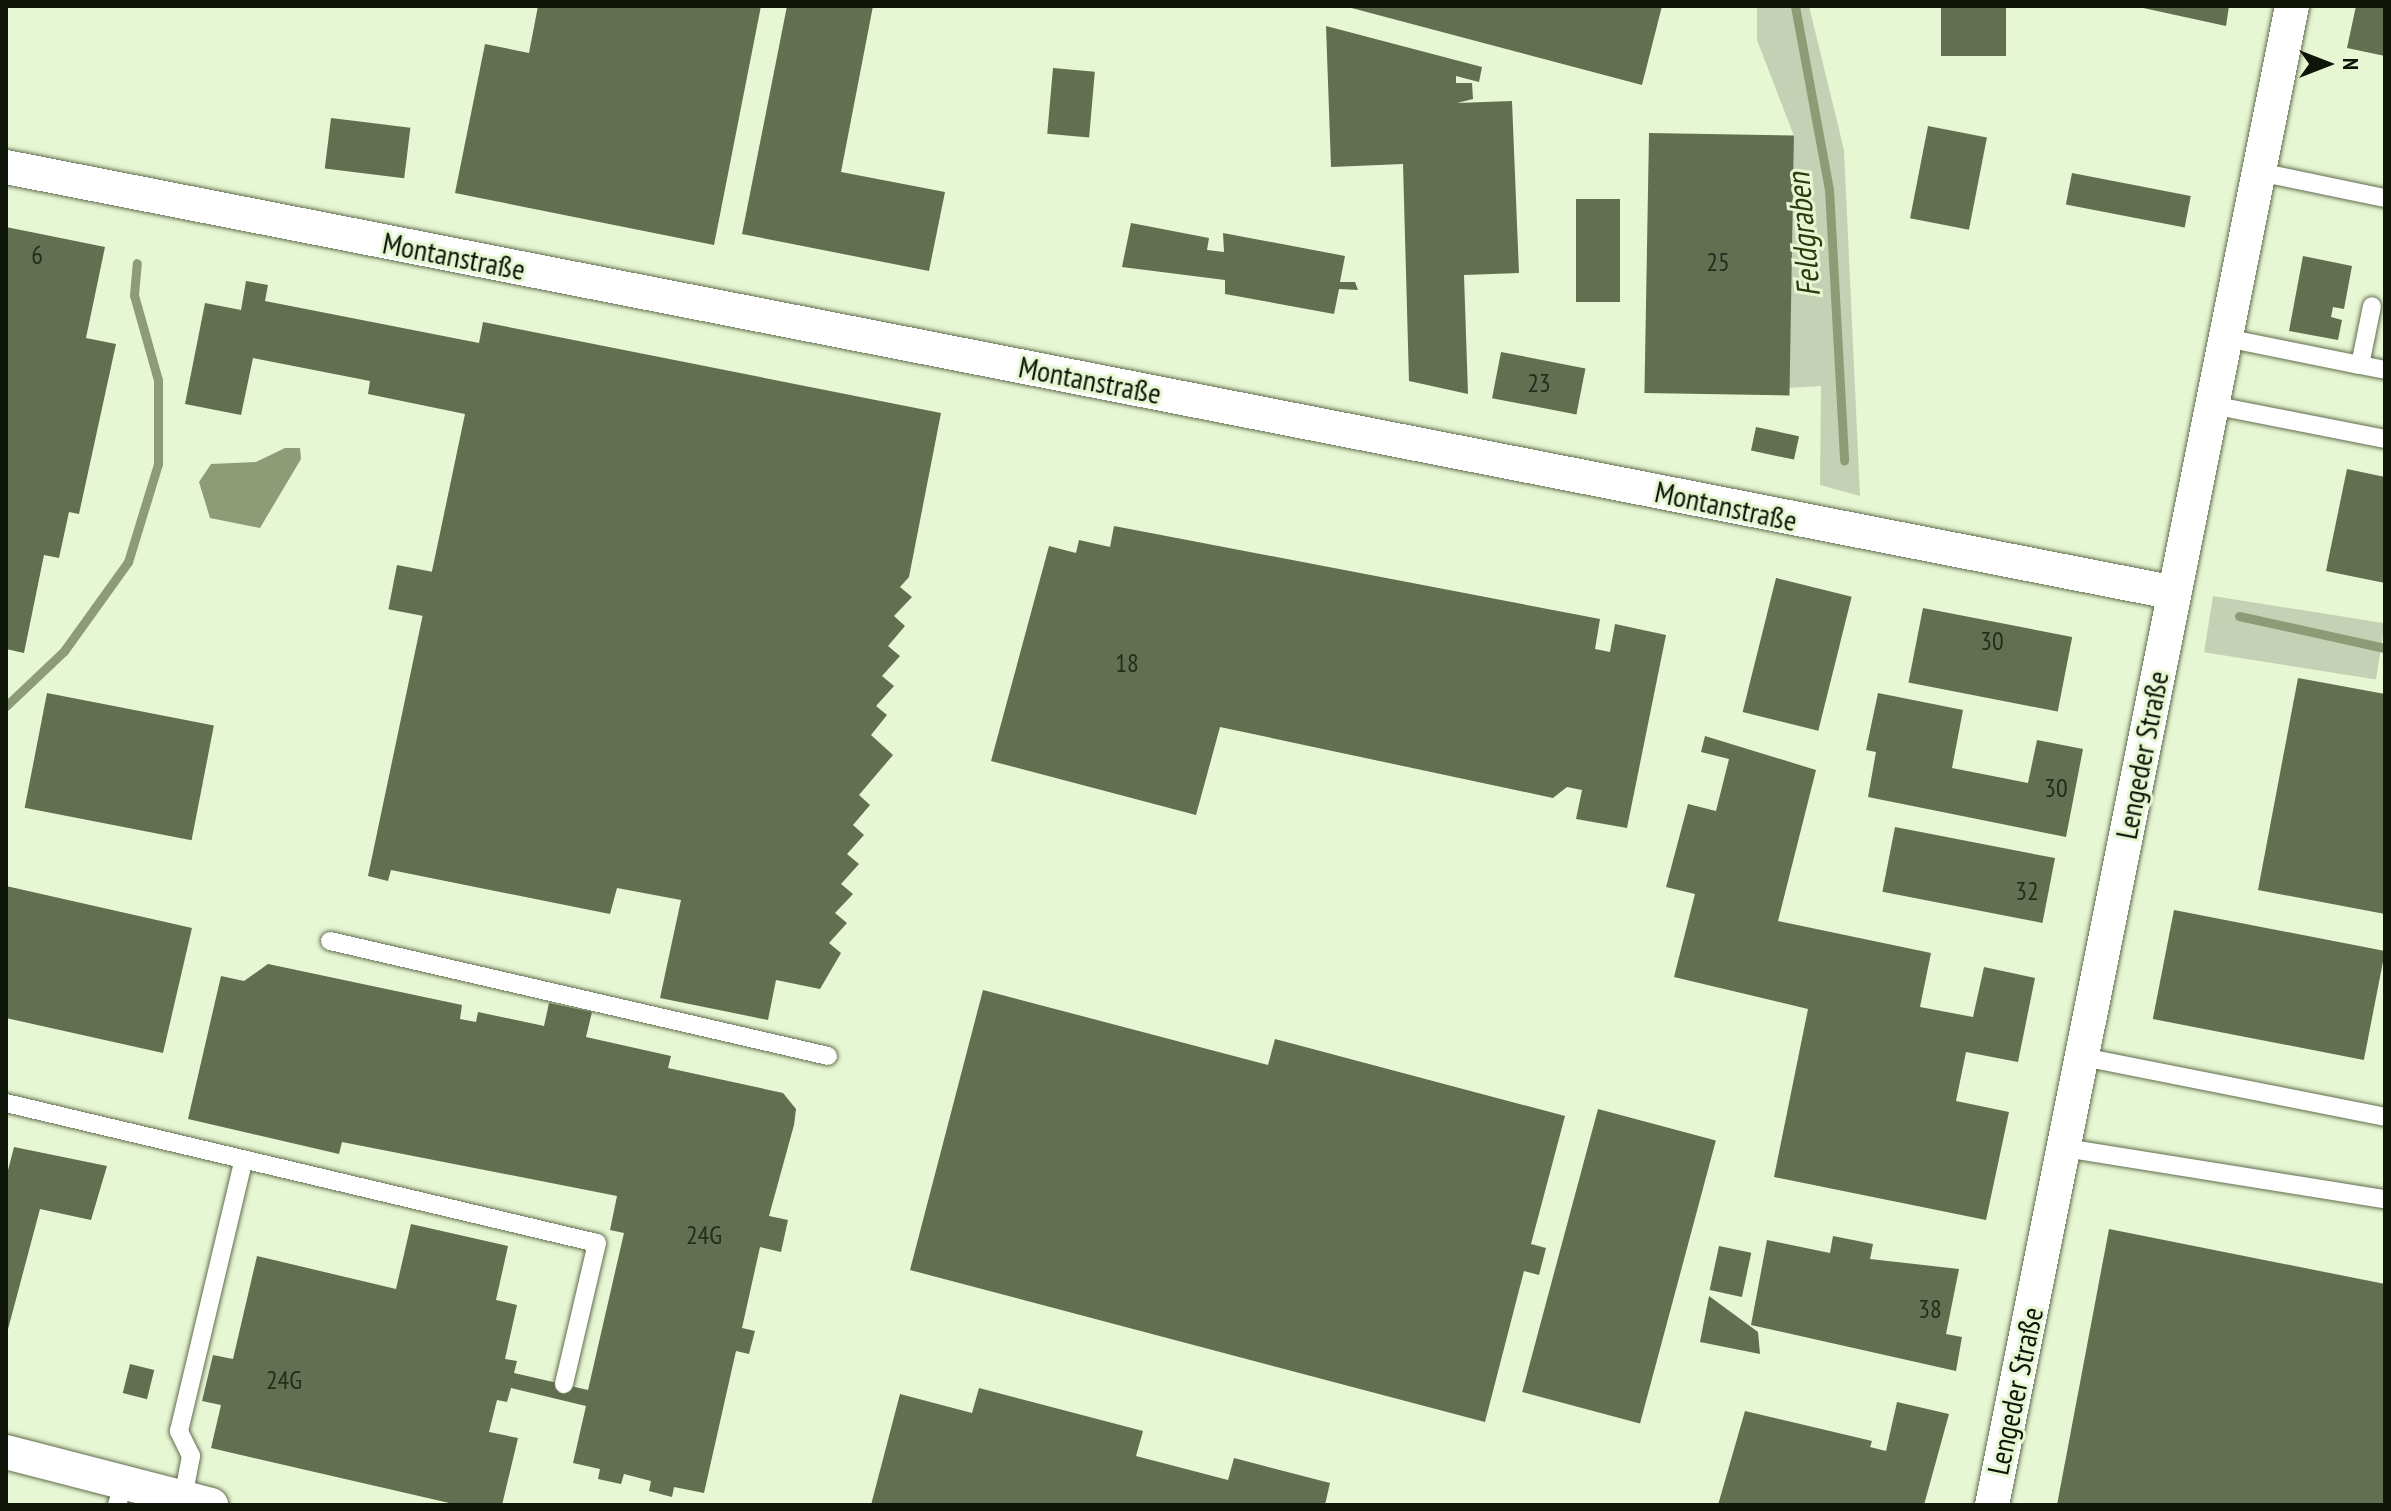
<!DOCTYPE html>
<html>
<head>
<meta charset="utf-8">
<style>
	body { margin:0 }
	#map { position:relative; width:2391px; height:1511px; overflow:hidden; background:#e7f6d3; font-family:"PT Sans Narrow",sans-serif }
	div>[style] { position:absolute }
	.green>* { inset:0; background:#c5d1b4; transform-origin:0 0 }
	.water>* { inset:0; background:#8d9c76 }
	.stream>* { height:9px; margin:-4.5px; padding:0 4.5px; transform-origin:4.5px; border-radius:4.5px; background:#8d9c76 }
	.building>* { inset:0; background:#626f50; transform-origin:0 0 }
	.roads { filter:drop-shadow(0 0 2px #606d4e) drop-shadow(0 0 2px #606d4e) }
	.service>* { height:18px; margin:-9px; padding:0 9px; transform-origin:9px; border-radius:9px; background:#fff }
	.minor>* { height:34px; margin:-17px; padding:0 17px; transform-origin:17px; border-radius:17px; background:#fff }
	span { translate:-50% -50%; white-space:nowrap; text-align:center; line-height:1.15; -webkit-text-stroke:6px #e7f6d3; paint-order:stroke }
	.number-label { font-size:26px; color:#242c1b }
	.number-label span { -webkit-text-stroke-width:0 }
	.street-label { font-size:30px; color:#101509 }
	.water-label { font-size:32px; color:#2b3a0d; font-style:italic }
	.frame { position:absolute; inset:0; border:8px solid #101509; pointer-events:none }
	.north { position:absolute; left:2287px; top:24px; width:80px; height:80px; -webkit-text-stroke:6px #e7f6d3; paint-order:stroke; rotate:90deg; font-size:22px; font-weight:700; line-height:32px; text-align:center; color:#101509 }
	.north::after { content:''; display:block; margin:auto; width:28px; height:36px; background:#101509; clip-path:polygon(50% 0,100% 100%,50% 72%,0 100%) }
</style>
</head>
<body>
<div id="map">
	<div class="green">
		<i style="clip-path:polygon(1757px 6px,1809px 6px,1844px 150px,1860px 496px,1820px 485px,1821px 386px,1788px 388px,1794px 136px,1757px 40px)"></i>
		<i style="left:2213px;top:596px;width:174px;height:57px;rotate:9deg"></i>
	</div>
	<div class="water">
		<i style="clip-path:polygon(285px 448px,300px 448px,301px 459px,260px 528px,210px 518px,199px 482px,211px 464px,256px 462px)"></i>
	</div>
	<div class="stream">
		<i style="left:1795px;top:6px;width:186px;rotate:79.5deg"></i>
		<i style="left:1829px;top:189px;width:272px;rotate:86.8deg"></i>
		<i style="left:2239px;top:616px;width:149px;rotate:12.4deg"></i>
		<i style="left:6px;top:706px;width:80px;rotate:-43.5deg"></i>
		<i style="left:64px;top:651px;width:110px;rotate:-54.3deg"></i>
		<i style="left:128px;top:562px;width:102px;rotate:-73deg"></i>
		<i style="left:158px;top:464px;width:84px;rotate:-90deg"></i>
		<i style="left:158px;top:380px;width:88px;rotate:-105.8deg"></i>
		<i style="left:134px;top:295px;width:32px;rotate:-85deg"></i>
	</div>
	<div class="building">
		<i style="clip-path:polygon(538px 6px,761px 6px,714px 245px,455px 193px,485px 44px,529px 53px)"></i>
		<i style="clip-path:polygon(787px 6px,873px 6px,841px 172px,945px 192px,929px 271px,742px 234px)"></i>
		<i style="clip-path:polygon(1344px 6px,1662px 6px,1642px 85px)"></i>
		<i style="left:1941px;top:6px;width:65px;height:50px"></i>
		<i style="clip-path:polygon(2134px 6px,2229px 6px,2226px 26px)"></i>
		<i style="clip-path:polygon(2356px 6px,2385px 6px,2385px 56px,2347px 48px)"></i>
		<i style="clip-path:polygon(1326px 26px,1482px 67px,1479px 82px,1456px 76px,1456px 83px,1472px 83px,1473px 99px,1457px 103px,1512px 101px,1519px 273px,1464px 275px,1468px 394px,1409px 381px,1403px 164px,1331px 167px)"></i>
		<i style="left:1053px;top:68px;width:42px;height:66px;rotate:5deg"></i>
		<i style="left:331px;top:118px;width:80px;height:51px;rotate:7deg"></i>
		<i style="left:1928px;top:126px;width:60px;height:94px;rotate:11deg"></i>
		<i style="left:1649px;top:133px;width:145px;height:260px;rotate:1deg"></i>
		<i style="left:2072px;top:173px;width:121px;height:32px;rotate:11deg"></i>
		<i style="left:1576px;top:199px;width:44px;height:103px"></i>
		<i style="clip-path:polygon(1131px 223px,1209px 238px,1207px 250px,1224px 252px,1223px 233px,1345px 256px,1340px 282px,1355px 282px,1358px 290px,1339px 289px,1334px 314px,1225px 294px,1225px 280px,1122px 267px)"></i>
		<i style="clip-path:polygon(6px 227px,105px 247px,86px 338px,116px 344px,79px 514px,69px 512px,59px 558px,44px 555px,24px 653px,6px 649px)"></i>
		<i style="clip-path:polygon(2303px 256px,2352px 266px,2344px 309px,2333px 307px,2331px 317px,2342px 320px,2338px 340px,2289px 331px)"></i>
		<i style="clip-path:polygon(246px 281px,268px 285px,265px 301px,479px 343px,483px 322px,941px 413px,909px 577px,900px 587px,912px 597px,894px 616px,905px 626px,888px 646px,900px 656px,882px 676px,894px 686px,876px 706px,887px 715px,871px 735px,893px 755px,859px 795px,870px 805px,853px 825px,864px 835px,847px 854px,859px 864px,841px 884px,853px 894px,835px 913px,847px 923px,829px 943px,841px 953px,820px 989px,776px 980px,768px 1020px,660px 998px,681px 900px,617px 888px,610px 914px,391px 870px,388px 881px,368px 876px,465px 414px,368px 394px,370px 381px,253px 358px,241px 415px,185px 404px,205px 303px,241px 310px)"></i>
		<i style="left:1501px;top:352px;width:86px;height:47px;rotate:11deg"></i>
		<i style="left:1756px;top:427px;width:44px;height:24px;rotate:12deg"></i>
		<i style="clip-path:polygon(2347px 469px,2385px 477px,2385px 583px,2326px 571px)"></i>
		<i style="clip-path:polygon(1114px 526px,1600px 619px,1595px 649px,1610px 652px,1615px 624px,1666px 635px,1627px 828px,1576px 819px,1582px 790px,1567px 787px,1553px 798px,1220px 727px,1196px 815px,991px 761px,1049px 546px,1076px 553px,1079px 540px,1110px 547px)"></i>
		<i style="left:397px;top:565px;width:37px;height:45px;rotate:11deg"></i>
		<i style="left:1776px;top:578px;width:78px;height:138px;rotate:14deg"></i>
		<i style="left:1923px;top:608px;width:152px;height:76px;rotate:11deg"></i>
		<i style="clip-path:polygon(2298px 678px,2385px 694px,2385px 914px,2258px 890px)"></i>
		<i style="left:47px;top:693px;width:170px;height:117px;rotate:11deg"></i>
		<i style="clip-path:polygon(1878px 693px,1963px 710px,1952px 768px,2028px 783px,2037px 740px,2083px 749px,2066px 837px,1868px 797px,1876px 752px,1866px 750px)"></i>
		<i style="clip-path:polygon(1705px 736px,1816px 770px,1778px 921px,1931px 953px,1920px 1007px,1973px 1017px,1984px 967px,2035px 978px,2018px 1062px,1966px 1052px,1956px 1101px,2009px 1112px,1986px 1220px,1774px 1177px,1808px 1009px,1674px 977px,1695px 894px,1666px 887px,1688px 804px,1716px 811px,1729px 759px,1701px 752px)"></i>
		<i style="left:1895px;top:827px;width:163px;height:66px;rotate:11deg"></i>
		<i style="clip-path:polygon(6px 886px,192px 928px,163px 1053px,6px 1018px)"></i>
		<i style="left:2174px;top:910px;width:215px;height:111px;rotate:11deg"></i>
		<i style="clip-path:polygon(268px 964px,462px 1005px,460px 1019px,476px 1022px,478px 1012px,544px 1026px,549px 1003px,592px 1012px,586px 1037px,671px 1056px,668px 1068px,783px 1093px,796px 1109px,794px 1125px,769px 1216px,788px 1220px,781px 1252px,760px 1247px,742px 1328px,755px 1331px,749px 1354px,736px 1351px,704px 1493px,674px 1487px,672px 1497px,649px 1491px,651px 1481px,624px 1474px,621px 1484px,598px 1479px,600px 1469px,573px 1463px,586px 1406px,511px 1388px,507px 1402px,497px 1400px,489px 1432px,518px 1438px,502px 1505px,458px 1505px,211px 1448px,221px 1405px,202px 1401px,213px 1355px,233px 1359px,257px 1256px,396px 1289px,411px 1224px,508px 1246px,496px 1300px,517px 1305px,505px 1359px,517px 1361px,514px 1373px,588px 1390px,624px 1233px,610px 1230px,617px 1196px,342px 1142px,339px 1154px,188px 1119px,221px 976px,244px 981px)"></i>
		<i style="clip-path:polygon(983px 990px,1268px 1065px,1275px 1039px,1565px 1116px,1531px 1244px,1546px 1248px,1539px 1275px,1524px 1271px,1485px 1422px,910px 1270px)"></i>
		<i style="left:1598px;top:1109px;width:122px;height:293px;rotate:15deg"></i>
		<i style="clip-path:polygon(14px 1147px,107px 1166px,91px 1220px,40px 1209px,7px 1333px,6px 1178px)"></i>
		<i style="clip-path:polygon(2109px 1229px,2385px 1284px,2385px 1505px,2057px 1505px)"></i>
		<i style="clip-path:polygon(1833px 1236px,1873px 1244px,1870px 1259px,1959px 1269px,1946px 1334px,1962px 1337px,1956px 1371px,1751px 1325px,1767px 1240px,1830px 1253px)"></i>
		<i style="left:1719px;top:1246px;width:33px;height:45px;rotate:12deg"></i>
		<i style="clip-path:polygon(1709px 1296px,1758px 1332px,1760px 1354px,1700px 1342px)"></i>
		<i style="left:130px;top:1364px;width:25px;height:30px;rotate:14deg"></i>
		<i style="clip-path:polygon(979px 1388px,1143px 1431px,1136px 1456px,1228px 1480px,1234px 1458px,1330px 1483px,1325px 1505px,871px 1505px,900px 1394px,972px 1413px)"></i>
		<i style="clip-path:polygon(1897px 1402px,1949px 1414px,1924px 1505px,1718px 1505px,1745px 1411px,1872px 1441px,1870px 1447px,1886px 1451px)"></i>
	</div>
	<div class="roads">
		<div class="service">
			<i style="left:2259px;top:172px;width:129px;rotate:11.7deg"></i>
			<i style="left:2226px;top:338px;width:137px;rotate:11.4deg"></i>
			<i style="left:2360px;top:365px;width:60px;rotate:-78.5deg"></i>
			<i style="left:2360px;top:365px;width:25px;rotate:11deg"></i>
			<i style="left:2212px;top:405px;width:176px;rotate:11.1deg"></i>
			<i style="left:330px;top:941px;width:511px;rotate:13deg"></i>
			<i style="left:2083px;top:1057px;width:308px;rotate:11.2deg"></i>
			<i style="left:6px;top:1103px;width:607px;rotate:13.33deg"></i>
			<i style="left:597px;top:1243px;width:145px;rotate:103.2deg"></i>
			<i style="left:2065px;top:1148px;width:324px;rotate:9.1deg"></i>
			<i style="left:183px;top:1498px;width:43px;rotate:-79.2deg"></i>
			<i style="left:191px;top:1456px;width:28px;rotate:-116deg"></i>
			<i style="left:179px;top:1431px;width:276px;rotate:-76.6deg"></i>
			<i style="left:117px;top:1505px;width:24px;rotate:-73deg"></i>
		</div>
		<div class="minor">
			<i style="left:6px;top:167px;width:2210px;rotate:11.11deg"></i>
			<i style="left:6px;top:1452px;width:212px;rotate:14.5deg"></i>
			<i style="left:1992px;top:1505px;width:1529px;rotate:-78.68deg"></i>
		</div>
	</div>
	<div class="number-label">
		<span style="left:37px;top:255px">6</span>
		<span style="left:1718px;top:262px">25</span>
		<span style="left:1539px;top:383px">23</span>
		<span style="left:1992px;top:641px">30</span>
		<span style="left:1127px;top:663px">18</span>
		<span style="left:2056px;top:788px">30</span>
		<span style="left:2027px;top:891px">32</span>
		<span style="left:704px;top:1235px">24G</span>
		<span style="left:1930px;top:1309px">38</span>
		<span style="left:284px;top:1380px">24G</span>
	</div>
	<div class="street-label">
		<span style="left:454px;top:256px;rotate:11deg">Montanstraße</span>
		<span style="left:1090px;top:380px;rotate:11deg">Montanstraße</span>
		<span style="left:1726px;top:506px;rotate:12deg">Montanstraße</span>
		<span style="left:2142px;top:755px;rotate:-79deg">Lengeder Straße</span>
		<span style="left:2015px;top:1391px;rotate:-78deg">Lengeder Straße</span>
	</div>
	<div class="water-label">
		<span style="left:1803px;top:235px;rotate:-95deg">Feldgraben</span>
	</div>
	<div class="frame"></div>
	<div class="north">N</div>
</div>
</body>
</html>
